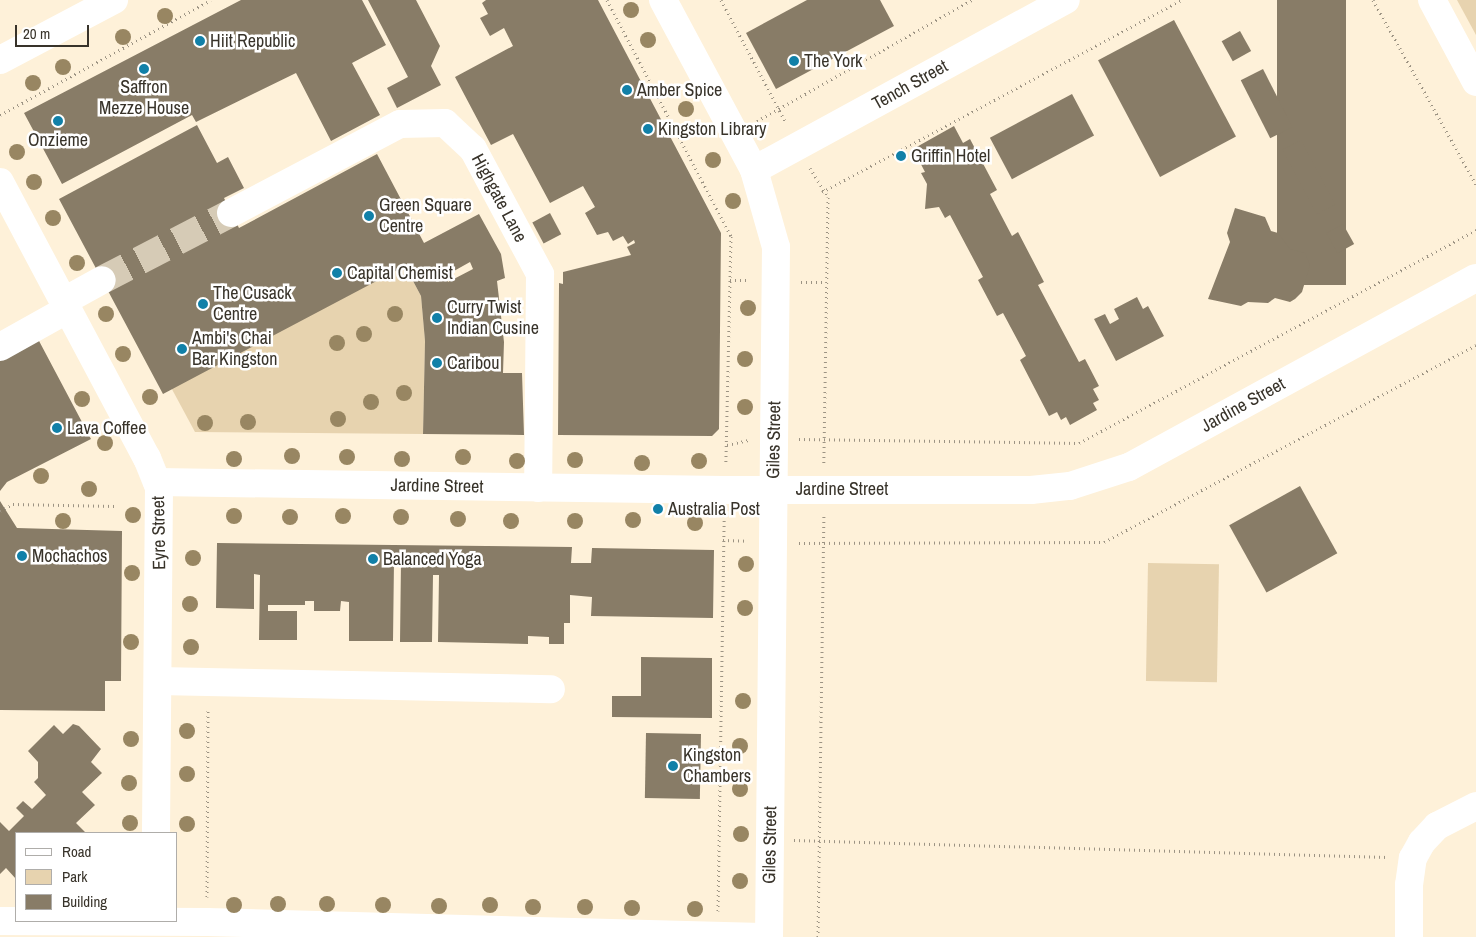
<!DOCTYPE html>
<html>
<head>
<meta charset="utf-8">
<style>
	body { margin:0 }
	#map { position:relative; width:1476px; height:937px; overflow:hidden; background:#fef1d9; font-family:"Archivo Narrow",sans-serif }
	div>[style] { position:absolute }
	.green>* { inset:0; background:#e7d3af; transform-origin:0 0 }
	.building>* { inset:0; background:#887c67; transform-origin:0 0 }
	.minor-tunnel>* { height:28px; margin-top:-14px; transform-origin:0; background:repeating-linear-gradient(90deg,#d6cbb6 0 28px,transparent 0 42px) }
	.path>* { height:3px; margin-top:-1.5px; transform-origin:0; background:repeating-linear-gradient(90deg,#9c9383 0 1px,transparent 0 5px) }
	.minor>* { height:28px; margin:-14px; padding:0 14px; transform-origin:14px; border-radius:14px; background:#fff }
	.trees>* { width:16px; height:16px; margin:-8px; border-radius:50%; background:#988662 }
	.dots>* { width:14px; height:14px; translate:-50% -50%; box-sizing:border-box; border:2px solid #fff; border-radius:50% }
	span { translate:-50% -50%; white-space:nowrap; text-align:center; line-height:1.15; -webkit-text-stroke:5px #fff; paint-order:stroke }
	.poi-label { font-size:18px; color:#38332a }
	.left { translate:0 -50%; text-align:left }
	.street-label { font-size:18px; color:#38332a }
	.legend { position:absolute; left:15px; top:832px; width:162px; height:90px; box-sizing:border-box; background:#fff; border:1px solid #afadaa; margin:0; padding:6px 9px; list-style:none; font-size:15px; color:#38332a }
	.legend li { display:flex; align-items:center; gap:10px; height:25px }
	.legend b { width:25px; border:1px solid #afadaa }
	.scale { position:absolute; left:15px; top:25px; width:74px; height:22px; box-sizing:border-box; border:2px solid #38332a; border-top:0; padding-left:6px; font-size:15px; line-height:18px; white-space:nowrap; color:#38332a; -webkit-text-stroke:4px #fff; paint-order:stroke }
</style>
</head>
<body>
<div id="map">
	<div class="green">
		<i style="clip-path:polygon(1457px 0,1476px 0,1476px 35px)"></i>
		<i style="clip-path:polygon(400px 257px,421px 296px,425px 341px,423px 434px,195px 432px,167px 380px)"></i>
		<i style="left:1148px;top:563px;width:71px;height:118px;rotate:1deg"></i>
	</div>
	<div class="building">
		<i style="clip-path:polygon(241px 0,362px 0,386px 45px,352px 63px,380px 115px,331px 141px,296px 73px,196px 122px,192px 115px,62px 184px,24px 113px)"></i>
		<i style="clip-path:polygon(368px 0,416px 0,440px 46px,431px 66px,441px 85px,397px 108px,387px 88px,408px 77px)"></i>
		<i style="clip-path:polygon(486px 0,598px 0,721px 233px,719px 429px,712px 436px,558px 435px,559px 283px,563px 284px,563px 272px,631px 255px,627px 247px,635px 243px,634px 240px,628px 244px,623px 236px,613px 241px,608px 232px,597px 235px,585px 213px,595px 207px,583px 186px,550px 203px,513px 134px,491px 145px,455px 77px,513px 46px,504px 28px,490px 36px,480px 18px,488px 14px,482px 3px)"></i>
		<i style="clip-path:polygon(807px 0,880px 0,894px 26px,776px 89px,746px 33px)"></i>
		<i style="left:1277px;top:0;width:69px;height:285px"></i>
		<i style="left:1174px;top:20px;width:132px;height:86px;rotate:62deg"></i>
		<i style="left:1240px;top:31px;width:23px;height:21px;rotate:61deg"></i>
		<i style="left:1263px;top:69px;width:65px;height:25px;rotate:63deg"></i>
		<i style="left:1072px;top:94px;width:47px;height:93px;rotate:62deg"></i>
		<i style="clip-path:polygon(evenodd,197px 125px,217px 163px,228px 157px,244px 188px,224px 198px,239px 228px,377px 154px,424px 243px,479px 214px,501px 254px,505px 278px,497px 281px,504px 342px,503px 373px,522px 373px,524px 435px,423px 434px,425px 341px,421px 296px,405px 266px,163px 394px,59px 199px,197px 125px,470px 262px,473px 269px,448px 282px,445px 276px,470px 262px)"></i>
		<i style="clip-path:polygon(954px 126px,963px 143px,970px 139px,997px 190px,990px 194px,1012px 236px,1018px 232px,1044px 282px,1038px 285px,1079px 362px,1085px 359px,1099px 386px,1093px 389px,1099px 400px,1093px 403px,1097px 410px,1070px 425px,1066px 417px,1061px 420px,1057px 412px,1049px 416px,1020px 360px,1026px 356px,1003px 313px,997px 316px,978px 280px,983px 277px,950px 215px,945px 218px,939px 207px,925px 209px,927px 184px,921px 173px,925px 172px,913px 149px)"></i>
		<i style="left:1301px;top:140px;width:73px;height:21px;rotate:62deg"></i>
		<i style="clip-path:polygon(1235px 208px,1265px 217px,1271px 231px,1278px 233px,1290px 249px,1305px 253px,1310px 265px,1302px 292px,1295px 299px,1290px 302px,1275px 298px,1268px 303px,1248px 302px,1241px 306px,1208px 299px,1230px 242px,1227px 233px)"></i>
		<i style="left:550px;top:213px;width:24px;height:20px;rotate:62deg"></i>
		<i style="left:1343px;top:224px;width:23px;height:19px;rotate:61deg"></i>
		<i style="clip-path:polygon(1137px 297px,1143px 309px,1148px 306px,1164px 336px,1116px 361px,1094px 319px,1105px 314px,1110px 324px,1119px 319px,1114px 309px)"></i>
		<i style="clip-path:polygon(38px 339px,91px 439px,7px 482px,0 491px,0 356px)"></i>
		<i style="left:1300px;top:486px;width:77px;height:81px;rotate:61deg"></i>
		<i style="clip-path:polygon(0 501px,17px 528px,122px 531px,121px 681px,105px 681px,105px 711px,0 710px)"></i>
		<i style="clip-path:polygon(217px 543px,572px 547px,571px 563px,591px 563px,592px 548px,714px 550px,713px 618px,591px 616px,592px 597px,570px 595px,570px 623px,564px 623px,564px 644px,549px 644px,549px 637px,528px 636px,528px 644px,438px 642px,439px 575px,433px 575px,432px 642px,400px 642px,401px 561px,394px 561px,393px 641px,349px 641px,349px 602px,341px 601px,340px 611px,314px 611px,314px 601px,305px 601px,305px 605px,268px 605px,268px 611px,297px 611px,297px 640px,259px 640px,260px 575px,254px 574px,254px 609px,216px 608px)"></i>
		<i style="clip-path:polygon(641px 657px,712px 658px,712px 718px,612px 717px,612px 696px,641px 696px)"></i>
		<i style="clip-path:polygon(73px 724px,79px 726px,101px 749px,91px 762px,102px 773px,82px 792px,95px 805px,76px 823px,86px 833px,16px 833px,16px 879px,6px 868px,0 874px,0 822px,9px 831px,24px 816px,16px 808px,23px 801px,32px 809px,46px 795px,34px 782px,38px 778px,38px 762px,28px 751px,54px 725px,63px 734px)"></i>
		<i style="left:646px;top:733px;width:55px;height:65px;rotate:1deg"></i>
	</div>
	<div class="minor-tunnel">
		<i style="left:102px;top:280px;width:145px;rotate:-27.4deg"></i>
	</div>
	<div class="path">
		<i style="left:607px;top:0;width:267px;rotate:62.3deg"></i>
		<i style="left:731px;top:236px;width:228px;rotate:91.3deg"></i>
		<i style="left:721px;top:0;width:139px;rotate:62.1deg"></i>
		<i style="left:1373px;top:0;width:211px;rotate:60.8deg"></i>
		<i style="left:0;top:115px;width:240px;rotate:-28.6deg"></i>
		<i style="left:757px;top:121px;width:247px;rotate:-29.4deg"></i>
		<i style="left:810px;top:168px;width:34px;rotate:58deg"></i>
		<i style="left:828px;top:197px;width:267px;rotate:90.9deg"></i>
		<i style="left:822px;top:192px;width:407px;rotate:-28.1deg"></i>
		<i style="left:730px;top:280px;width:20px"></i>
		<i style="left:801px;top:282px;width:25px"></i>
		<i style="left:799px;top:439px;width:280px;rotate:0.8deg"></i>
		<i style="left:1079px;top:443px;width:451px;rotate:-28.2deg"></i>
		<i style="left:727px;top:445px;width:22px;rotate:-13deg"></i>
		<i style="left:0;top:511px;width:15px;rotate:-28deg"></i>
		<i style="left:13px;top:504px;width:102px;rotate:1.1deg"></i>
		<i style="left:723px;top:540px;width:25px;rotate:2deg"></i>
		<i style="left:799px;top:543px;width:305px;rotate:-0.2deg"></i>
		<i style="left:1104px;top:542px;width:421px;rotate:-27.9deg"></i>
		<i style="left:794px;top:840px;width:594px;rotate:1.64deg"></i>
		<i style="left:207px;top:897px;width:189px;rotate:-89.7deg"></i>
		<i style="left:718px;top:911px;width:396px;rotate:-89.1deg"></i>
		<i style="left:818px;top:937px;width:422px;rotate:-89.2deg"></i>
	</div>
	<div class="minor">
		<i style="left:663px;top:0;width:193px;rotate:61.8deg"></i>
		<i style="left:754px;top:170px;width:80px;rotate:74.1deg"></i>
		<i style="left:776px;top:247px;width:690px;rotate:90.58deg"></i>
		<i style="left:1432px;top:0;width:93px;rotate:61.8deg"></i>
		<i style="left:0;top:60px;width:129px;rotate:-27.8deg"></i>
		<i style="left:754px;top:170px;width:355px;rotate:-28.6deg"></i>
		<i style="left:0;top:182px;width:313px;rotate:62deg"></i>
		<i style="left:147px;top:458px;width:31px;rotate:68deg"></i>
		<i style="left:159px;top:487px;width:346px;rotate:90.5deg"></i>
		<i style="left:231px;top:213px;width:191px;rotate:-27.8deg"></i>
		<i style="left:400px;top:124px;width:45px;rotate:-1.3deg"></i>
		<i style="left:445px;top:123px;width:38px;rotate:43deg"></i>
		<i style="left:473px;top:149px;width:142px;rotate:61.8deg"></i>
		<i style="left:540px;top:274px;width:214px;rotate:90.5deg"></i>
		<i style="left:64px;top:301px;width:43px;rotate:-28.9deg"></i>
		<i style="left:0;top:347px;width:78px;rotate:-29.2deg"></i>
		<i style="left:157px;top:482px;width:567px;rotate:0.81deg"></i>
		<i style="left:724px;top:490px;width:307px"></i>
		<i style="left:1031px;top:490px;width:39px;rotate:-6deg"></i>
		<i style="left:1070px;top:486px;width:62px;rotate:-17.9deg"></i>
		<i style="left:1129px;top:467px;width:395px;rotate:-28.6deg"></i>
		<i style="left:158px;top:681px;width:393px;rotate:1.2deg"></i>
		<i style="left:0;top:921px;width:207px;rotate:0.3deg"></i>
		<i style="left:207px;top:922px;width:555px;rotate:1.55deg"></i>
		<i style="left:1409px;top:937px;width:52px;rotate:-90deg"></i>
		<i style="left:1409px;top:885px;width:27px;rotate:-82deg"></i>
		<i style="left:1413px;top:858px;width:18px;rotate:-61deg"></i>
		<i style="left:1422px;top:842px;width:22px;rotate:-47deg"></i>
		<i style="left:1437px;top:826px;width:44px;rotate:-27.1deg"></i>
	</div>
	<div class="trees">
		<i style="left:631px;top:10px"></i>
		<i style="left:165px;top:16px"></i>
		<i style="left:123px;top:37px"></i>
		<i style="left:648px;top:40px"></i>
		<i style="left:63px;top:67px"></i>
		<i style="left:33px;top:83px"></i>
		<i style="left:686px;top:109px"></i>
		<i style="left:17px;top:152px"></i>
		<i style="left:713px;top:160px"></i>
		<i style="left:34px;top:182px"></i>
		<i style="left:733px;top:201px"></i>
		<i style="left:53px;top:218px"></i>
		<i style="left:77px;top:263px"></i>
		<i style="left:748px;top:308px"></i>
		<i style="left:106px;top:314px"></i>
		<i style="left:395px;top:314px"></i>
		<i style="left:364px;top:334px"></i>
		<i style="left:337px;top:343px"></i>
		<i style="left:123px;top:354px"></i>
		<i style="left:745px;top:359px"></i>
		<i style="left:404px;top:393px"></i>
		<i style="left:150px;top:397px"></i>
		<i style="left:82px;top:399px"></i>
		<i style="left:371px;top:402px"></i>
		<i style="left:745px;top:407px"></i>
		<i style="left:338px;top:419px"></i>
		<i style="left:248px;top:422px"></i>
		<i style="left:205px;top:423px"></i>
		<i style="left:105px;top:443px"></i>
		<i style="left:292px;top:456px"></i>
		<i style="left:347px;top:457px"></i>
		<i style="left:463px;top:457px"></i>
		<i style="left:234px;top:459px"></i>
		<i style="left:402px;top:459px"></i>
		<i style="left:575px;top:460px"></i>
		<i style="left:517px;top:461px"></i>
		<i style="left:699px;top:461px"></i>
		<i style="left:642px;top:463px"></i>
		<i style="left:41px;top:476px"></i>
		<i style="left:89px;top:489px"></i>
		<i style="left:133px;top:515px"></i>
		<i style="left:234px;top:516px"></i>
		<i style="left:343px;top:516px"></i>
		<i style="left:290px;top:517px"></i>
		<i style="left:401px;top:517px"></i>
		<i style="left:458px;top:519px"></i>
		<i style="left:633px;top:520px"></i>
		<i style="left:63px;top:521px"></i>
		<i style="left:511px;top:521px"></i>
		<i style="left:575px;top:521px"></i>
		<i style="left:695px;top:523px"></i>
		<i style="left:193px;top:558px"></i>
		<i style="left:746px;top:564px"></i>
		<i style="left:132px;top:573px"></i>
		<i style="left:190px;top:604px"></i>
		<i style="left:745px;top:608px"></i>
		<i style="left:131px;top:642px"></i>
		<i style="left:191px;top:647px"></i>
		<i style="left:743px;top:701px"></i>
		<i style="left:187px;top:731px"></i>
		<i style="left:131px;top:739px"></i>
		<i style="left:740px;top:746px"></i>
		<i style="left:187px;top:774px"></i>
		<i style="left:129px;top:783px"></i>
		<i style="left:740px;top:789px"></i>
		<i style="left:130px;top:823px"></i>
		<i style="left:187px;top:824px"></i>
		<i style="left:741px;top:834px"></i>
		<i style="left:740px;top:881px"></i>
		<i style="left:278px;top:904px"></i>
		<i style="left:327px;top:904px"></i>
		<i style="left:234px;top:905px"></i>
		<i style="left:383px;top:905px"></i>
		<i style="left:490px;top:905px"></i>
		<i style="left:439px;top:906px"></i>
		<i style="left:533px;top:907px"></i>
		<i style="left:585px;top:907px"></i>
		<i style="left:632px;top:908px"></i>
		<i style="left:695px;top:909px"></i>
	</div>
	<div class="dots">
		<i style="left:200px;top:41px;background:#1180a8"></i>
		<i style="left:794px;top:61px;background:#1180a8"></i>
		<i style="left:144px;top:69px;background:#1180a8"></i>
		<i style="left:627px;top:90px;background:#1180a8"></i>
		<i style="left:58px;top:121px;background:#1180a8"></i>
		<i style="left:648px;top:129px;background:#1180a8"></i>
		<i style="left:901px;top:156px;background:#1180a8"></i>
		<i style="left:369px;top:216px;background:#1180a8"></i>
		<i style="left:337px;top:273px;background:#1180a8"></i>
		<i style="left:203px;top:304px;background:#1180a8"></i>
		<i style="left:437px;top:318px;background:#1180a8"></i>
		<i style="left:182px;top:349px;background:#1180a8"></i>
		<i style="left:437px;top:363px;background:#1180a8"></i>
		<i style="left:57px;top:428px;background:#1180a8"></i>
		<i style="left:658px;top:509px;background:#1180a8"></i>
		<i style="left:22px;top:556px;background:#1180a8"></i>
		<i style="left:373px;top:559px;background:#1180a8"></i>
		<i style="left:673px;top:766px;background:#1180a8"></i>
	</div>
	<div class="poi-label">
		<span class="left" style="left:210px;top:41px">Hiit Republic</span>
		<span class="left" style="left:804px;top:61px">The York</span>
		<span style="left:144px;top:98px">Saffron<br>Mezze House</span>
		<span class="left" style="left:637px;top:90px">Amber Spice</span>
		<span class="left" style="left:658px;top:129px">Kingston Library</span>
		<span style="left:58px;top:140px">Onzieme</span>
		<span class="left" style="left:911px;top:156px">Griffin Hotel</span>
		<span class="left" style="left:379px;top:216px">Green Square<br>Centre</span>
		<span class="left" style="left:347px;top:273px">Capital Chemist</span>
		<span class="left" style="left:213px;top:304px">The Cusack<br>Centre</span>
		<span class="left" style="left:447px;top:318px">Curry Twist<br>Indian Cusine</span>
		<span class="left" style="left:192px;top:349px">Ambi's Chai<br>Bar Kingston</span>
		<span class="left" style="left:447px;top:363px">Caribou</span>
		<span class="left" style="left:67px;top:428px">Lava Coffee</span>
		<span class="left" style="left:668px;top:509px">Australia Post</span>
		<span class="left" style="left:32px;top:556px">Mochachos</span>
		<span class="left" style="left:383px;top:559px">Balanced Yoga</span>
		<span class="left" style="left:683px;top:766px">Kingston<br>Chambers</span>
	</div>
	<div class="street-label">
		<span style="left:910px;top:85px;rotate:-29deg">Tench Street</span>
		<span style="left:499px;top:198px;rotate:62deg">Highgate Lane</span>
		<span style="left:1243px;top:405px;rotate:-29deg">Jardine Street</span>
		<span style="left:774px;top:440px;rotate:-89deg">Giles Street</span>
		<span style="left:437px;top:486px;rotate:1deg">Jardine Street</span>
		<span style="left:842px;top:489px">Jardine Street</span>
		<span style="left:159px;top:533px;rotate:-91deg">Eyre Street</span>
		<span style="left:770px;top:845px;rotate:-89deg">Giles Street</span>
	</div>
	<ul class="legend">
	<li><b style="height:6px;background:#fff"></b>Road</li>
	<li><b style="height:14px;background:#e7d3af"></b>Park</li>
	<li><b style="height:14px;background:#887c67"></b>Building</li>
	</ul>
	<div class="scale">20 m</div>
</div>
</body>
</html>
